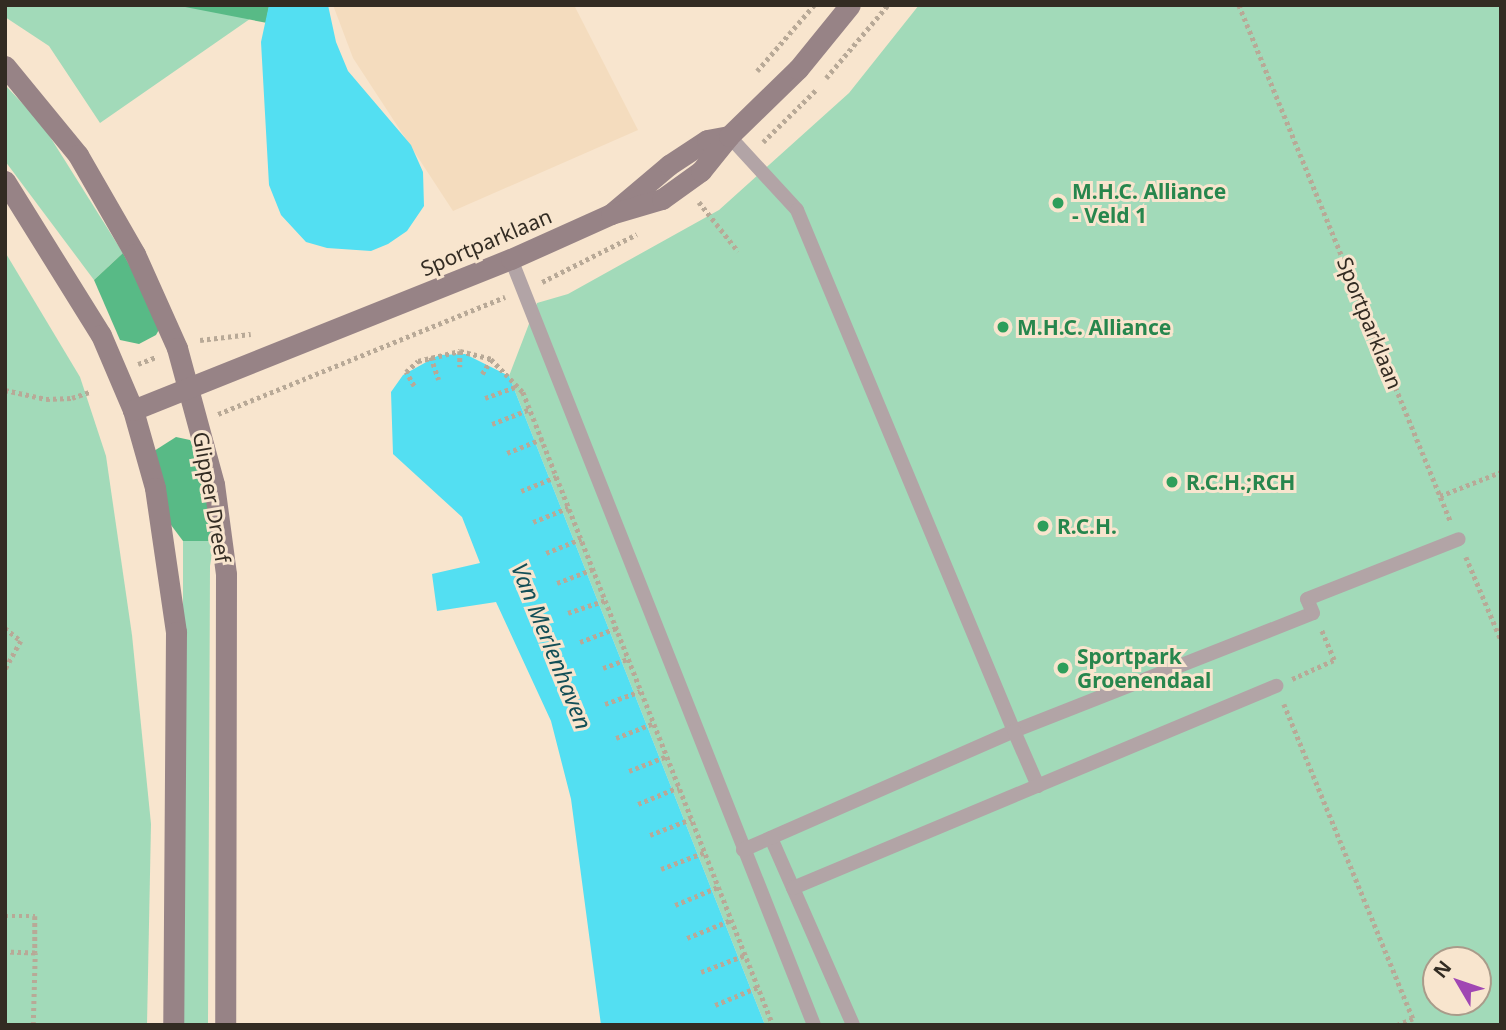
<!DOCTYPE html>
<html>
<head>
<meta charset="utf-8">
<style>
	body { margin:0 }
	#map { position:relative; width:1506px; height:1030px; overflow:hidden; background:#f8e5ce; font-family:"Noto Sans",sans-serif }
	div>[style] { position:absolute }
	.built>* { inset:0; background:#f4dcbe }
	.green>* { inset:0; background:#a2dab9 }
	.forest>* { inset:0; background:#58ba86; transform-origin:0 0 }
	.water>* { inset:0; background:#53dff2 }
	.path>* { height:4.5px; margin-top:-2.25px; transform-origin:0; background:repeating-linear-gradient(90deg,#b8a997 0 3.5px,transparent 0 7px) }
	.lane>* { height:14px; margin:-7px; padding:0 7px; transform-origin:7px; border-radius:7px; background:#b2a4a6 }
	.secondary>* { height:21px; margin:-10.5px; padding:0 10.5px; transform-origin:10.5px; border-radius:10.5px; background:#978386 }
	.dots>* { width:19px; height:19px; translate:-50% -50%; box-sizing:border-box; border:4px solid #f8e5ce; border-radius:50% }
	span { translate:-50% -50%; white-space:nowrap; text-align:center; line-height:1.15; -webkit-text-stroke:6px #f8e5ce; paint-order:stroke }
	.leisure-label { font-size:21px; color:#27864d; font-weight:700 }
	.left { translate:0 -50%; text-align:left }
	.street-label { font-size:21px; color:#332c23 }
	.water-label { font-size:23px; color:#134f57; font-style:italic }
	.frame { position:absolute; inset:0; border:7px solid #332c23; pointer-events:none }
	.north { position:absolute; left:1422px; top:946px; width:70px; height:70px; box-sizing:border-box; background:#f8e5ce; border:2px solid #a99b8a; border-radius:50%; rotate:309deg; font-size:19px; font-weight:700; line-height:28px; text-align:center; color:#332c23 }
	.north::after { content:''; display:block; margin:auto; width:24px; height:32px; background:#a047b3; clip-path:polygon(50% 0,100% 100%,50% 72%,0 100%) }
</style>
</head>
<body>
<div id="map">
	<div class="built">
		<i style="clip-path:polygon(333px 5px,574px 5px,638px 130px,453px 211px,353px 58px)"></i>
	</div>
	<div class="green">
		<i style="clip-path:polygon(5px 5px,270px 5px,100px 123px,49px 46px,5px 17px)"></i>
		<i style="clip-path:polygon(evenodd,919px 5px,1501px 5px,1501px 1025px,765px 1025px,509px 376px,537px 303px,568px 294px,719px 210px,849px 93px,919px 5px,1436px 960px,1478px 960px,1478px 1002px,1436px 1002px,1436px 960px)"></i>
		<i style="clip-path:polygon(5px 85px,42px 124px,123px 253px,94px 280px,5px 161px)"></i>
		<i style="clip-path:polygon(5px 252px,80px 377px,106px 456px,132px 635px,151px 824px,147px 1025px,5px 1025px)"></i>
		<i style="clip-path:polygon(183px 541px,214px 541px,210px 566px,208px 1025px,183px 1025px)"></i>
	</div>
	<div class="forest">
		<i style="left:269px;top:7px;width:16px;height:205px;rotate:101deg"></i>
		<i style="clip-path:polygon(123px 253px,161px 326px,156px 335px,139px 344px,120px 340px,94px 280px)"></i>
		<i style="clip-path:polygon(176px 437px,190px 440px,197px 454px,210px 498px,214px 541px,183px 541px,168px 521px,154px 451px)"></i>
	</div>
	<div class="water">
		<i style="clip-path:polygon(269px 5px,328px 5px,336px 42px,348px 71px,411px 145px,423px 172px,424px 206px,407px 231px,388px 244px,371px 251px,327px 248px,306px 242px,281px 215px,269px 185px,261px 42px)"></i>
		<i style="clip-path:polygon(465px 354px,509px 376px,765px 1025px,601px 1025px,571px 799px,551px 721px,496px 602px,437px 611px,432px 574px,480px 563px,462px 517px,393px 454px,391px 392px,403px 375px,439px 355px)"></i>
	</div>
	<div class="path">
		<i style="left:1239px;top:5px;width:557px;rotate:67.72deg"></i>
		<i style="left:757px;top:71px;width:87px;rotate:-49.2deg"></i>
		<i style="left:826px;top:78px;width:96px;rotate:-49.7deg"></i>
		<i style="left:763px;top:142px;width:74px;rotate:-44.5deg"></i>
		<i style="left:699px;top:202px;width:63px;rotate:51.5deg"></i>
		<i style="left:542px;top:282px;width:106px;rotate:-26.8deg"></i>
		<i style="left:200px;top:340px;width:51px;rotate:-6.7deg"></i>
		<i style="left:460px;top:351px;width:16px;rotate:90deg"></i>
		<i style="left:431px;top:357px;width:24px;rotate:71deg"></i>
		<i style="left:138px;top:364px;width:19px;rotate:-21deg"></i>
		<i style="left:482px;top:374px;width:17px;rotate:-57deg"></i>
		<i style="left:414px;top:386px;width:16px;rotate:-120deg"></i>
		<i style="left:406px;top:372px;width:16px;rotate:-43deg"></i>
		<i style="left:418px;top:361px;width:43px;rotate:-13.4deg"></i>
		<i style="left:460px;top:351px;width:32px;rotate:14deg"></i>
		<i style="left:491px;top:359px;width:46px;rotate:45.9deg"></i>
		<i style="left:523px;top:392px;width:681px;rotate:68.45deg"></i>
		<i style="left:5px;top:390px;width:42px;rotate:12.4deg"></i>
		<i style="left:46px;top:399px;width:26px;rotate:-2deg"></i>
		<i style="left:72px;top:398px;width:18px;rotate:-19deg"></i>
		<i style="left:485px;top:398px;width:35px;rotate:-20deg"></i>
		<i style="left:218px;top:414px;width:310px;rotate:-22.2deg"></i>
		<i style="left:492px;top:424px;width:41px;rotate:-21.5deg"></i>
		<i style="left:507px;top:453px;width:38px;rotate:-22deg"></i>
		<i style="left:521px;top:491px;width:38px;rotate:-22deg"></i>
		<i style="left:1440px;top:496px;width:66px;rotate:-21.5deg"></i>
		<i style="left:533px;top:522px;width:38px;rotate:-22deg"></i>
		<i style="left:546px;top:553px;width:38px;rotate:-22deg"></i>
		<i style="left:1466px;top:557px;width:90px;rotate:67.1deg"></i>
		<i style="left:557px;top:583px;width:39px;rotate:-21deg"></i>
		<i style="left:568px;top:613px;width:39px;rotate:-19deg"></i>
		<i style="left:5px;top:628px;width:21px;rotate:39deg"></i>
		<i style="left:21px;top:641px;width:33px;rotate:119deg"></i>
		<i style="left:580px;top:642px;width:39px;rotate:-21deg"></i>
		<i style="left:603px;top:668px;width:27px;rotate:-20deg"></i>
		<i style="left:1292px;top:679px;width:46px;rotate:-24.3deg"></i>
		<i style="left:1334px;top:660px;width:33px;rotate:-113deg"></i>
		<i style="left:605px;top:704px;width:37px;rotate:-20deg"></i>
		<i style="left:1284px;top:704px;width:340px;rotate:67.7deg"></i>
		<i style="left:1413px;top:1019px;width:16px;rotate:158deg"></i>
		<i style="left:616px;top:738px;width:41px;rotate:-21.5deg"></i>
		<i style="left:629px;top:771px;width:41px;rotate:-21.5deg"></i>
		<i style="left:638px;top:804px;width:44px;rotate:-22.5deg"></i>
		<i style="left:650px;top:835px;width:44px;rotate:-21.3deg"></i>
		<i style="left:661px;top:869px;width:47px;rotate:-21.1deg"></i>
		<i style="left:675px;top:905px;width:47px;rotate:-22.7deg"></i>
		<i style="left:5px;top:916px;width:30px"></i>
		<i style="left:35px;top:916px;width:37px;rotate:90deg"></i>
		<i style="left:35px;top:953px;width:30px;rotate:-178deg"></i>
		<i style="left:687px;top:938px;width:48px;rotate:-22.2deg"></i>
		<i style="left:701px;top:972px;width:47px;rotate:-21.1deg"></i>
		<i style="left:715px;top:1005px;width:47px;rotate:-22.7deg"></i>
		<i style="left:33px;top:1025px;width:72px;rotate:-88.4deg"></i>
	</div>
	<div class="lane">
		<i style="left:729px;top:136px;width:100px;rotate:47.4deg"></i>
		<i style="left:797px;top:210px;width:564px;rotate:67.39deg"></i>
		<i style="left:1014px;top:731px;width:321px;rotate:-21.5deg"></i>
		<i style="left:1313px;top:613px;width:15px;rotate:-113deg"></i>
		<i style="left:1307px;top:599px;width:163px;rotate:-21.5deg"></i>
		<i style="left:511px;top:259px;width:824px;rotate:68.42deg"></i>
		<i style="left:771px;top:838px;width:204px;rotate:66.3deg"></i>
		<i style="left:743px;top:850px;width:296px;rotate:-23.7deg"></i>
		<i style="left:1014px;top:731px;width:60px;rotate:66.4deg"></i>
		<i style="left:793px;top:888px;width:524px;rotate:-22.7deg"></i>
	</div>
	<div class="secondary">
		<i style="left:5px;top:66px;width:115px;rotate:50.6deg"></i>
		<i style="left:78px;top:155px;width:114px;rotate:60.1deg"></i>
		<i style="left:135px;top:254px;width:103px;rotate:65.9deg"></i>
		<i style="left:177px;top:348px;width:141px;rotate:74.8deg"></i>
		<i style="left:214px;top:484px;width:91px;rotate:82.4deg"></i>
		<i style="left:226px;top:574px;width:451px;rotate:90.1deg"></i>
		<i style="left:5px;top:181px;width:181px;rotate:58.1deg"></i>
		<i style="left:101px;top:335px;width:82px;rotate:66.9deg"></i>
		<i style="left:133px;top:410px;width:81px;rotate:74.2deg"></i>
		<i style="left:155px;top:488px;width:146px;rotate:81.7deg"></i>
		<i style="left:176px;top:632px;width:393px;rotate:90.4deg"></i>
		<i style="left:611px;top:214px;width:76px;rotate:-40.2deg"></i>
		<i style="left:669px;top:165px;width:45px;rotate:-33.3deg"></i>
		<i style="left:707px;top:140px;width:22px;rotate:-10deg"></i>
		<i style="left:133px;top:410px;width:407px;rotate:-21.8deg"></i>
		<i style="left:511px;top:259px;width:110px;rotate:-24.2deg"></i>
		<i style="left:611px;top:214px;width:53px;rotate:-16.4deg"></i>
		<i style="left:662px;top:199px;width:48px;rotate:-35.7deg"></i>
		<i style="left:701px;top:171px;width:45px;rotate:-51.3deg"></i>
		<i style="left:729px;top:136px;width:96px;rotate:-44.2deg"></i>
		<i style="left:798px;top:69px;width:82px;rotate:-50.9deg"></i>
	</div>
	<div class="dots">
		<i style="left:1058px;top:203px;background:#2e9e5b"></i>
		<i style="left:1003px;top:327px;background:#2e9e5b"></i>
		<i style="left:1172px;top:482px;background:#2e9e5b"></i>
		<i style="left:1043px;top:526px;background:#2e9e5b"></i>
		<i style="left:1063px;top:668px;background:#2e9e5b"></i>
	</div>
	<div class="leisure-label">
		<span class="left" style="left:1072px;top:203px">M.H.C. Alliance<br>- Veld 1</span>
		<span class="left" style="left:1017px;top:327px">M.H.C. Alliance</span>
		<span class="left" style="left:1186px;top:482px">R.C.H.;RCH</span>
		<span class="left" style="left:1057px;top:526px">R.C.H.</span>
		<span class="left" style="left:1077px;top:668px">Sportpark<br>Groenendaal</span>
	</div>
	<div class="street-label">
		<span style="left:486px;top:242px;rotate:-23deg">Sportparklaan</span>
		<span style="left:1370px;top:323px;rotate:68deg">Sportparklaan</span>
		<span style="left:212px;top:497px;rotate:80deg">Glipper Dreef</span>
	</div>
	<div class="water-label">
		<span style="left:552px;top:646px;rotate:68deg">Van Merlenhaven</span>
	</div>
	<div class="frame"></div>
	<div class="north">N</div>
</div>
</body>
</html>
